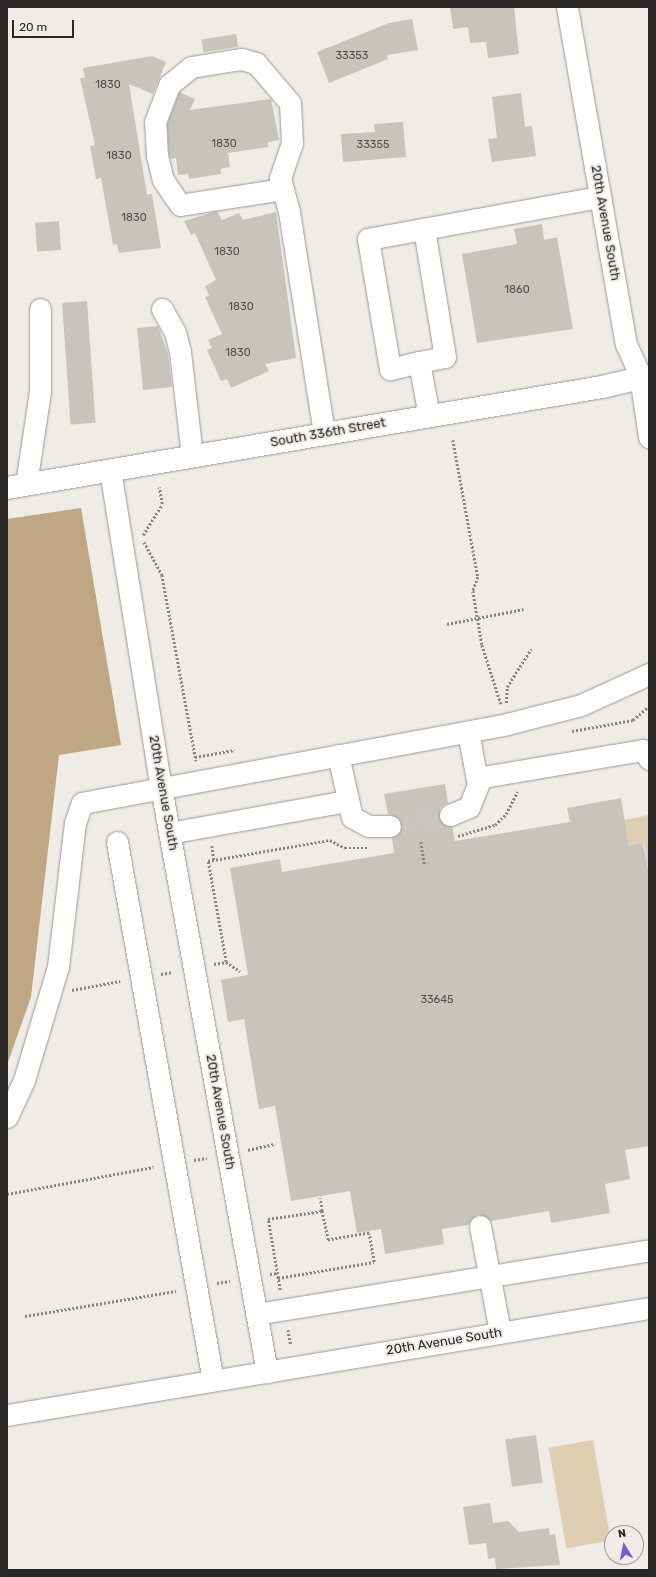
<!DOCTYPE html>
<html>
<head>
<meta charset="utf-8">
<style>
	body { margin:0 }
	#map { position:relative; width:656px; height:1577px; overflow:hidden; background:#efebe6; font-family:Rubik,sans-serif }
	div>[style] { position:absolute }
	.green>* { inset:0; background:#e0ceb2; transform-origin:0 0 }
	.forest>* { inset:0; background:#bea782 }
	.building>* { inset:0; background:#c7c4be; transform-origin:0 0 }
	.minor-tunnel>* { height:21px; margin-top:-10.5px; transform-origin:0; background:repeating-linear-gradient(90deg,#c8c4c0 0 21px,transparent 0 31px) }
	.path>* { height:2.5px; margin-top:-1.25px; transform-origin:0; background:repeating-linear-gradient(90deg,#878481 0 2px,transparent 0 4px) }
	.roads { filter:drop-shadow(0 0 1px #9b9893) drop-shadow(0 0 1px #9b9893) }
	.minor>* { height:21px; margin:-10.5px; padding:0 10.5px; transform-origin:10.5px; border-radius:10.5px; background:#fff }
	.major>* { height:22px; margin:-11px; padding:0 11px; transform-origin:11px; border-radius:11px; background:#fff }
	span { translate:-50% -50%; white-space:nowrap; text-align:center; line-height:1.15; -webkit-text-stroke:4px #efebe6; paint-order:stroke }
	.number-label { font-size:11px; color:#514f4c }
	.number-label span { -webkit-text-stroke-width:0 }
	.street-label { font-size:13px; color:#2a2826 }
	.frame { position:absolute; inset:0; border:8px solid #2a2826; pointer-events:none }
	.north { position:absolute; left:604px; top:1525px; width:40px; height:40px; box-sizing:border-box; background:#efebe6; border:1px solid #a09d99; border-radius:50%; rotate:350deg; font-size:11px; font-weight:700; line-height:16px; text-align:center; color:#2a2826 }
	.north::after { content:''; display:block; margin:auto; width:14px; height:18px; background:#755cd6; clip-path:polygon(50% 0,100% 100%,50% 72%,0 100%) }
	.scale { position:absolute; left:12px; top:20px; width:62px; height:18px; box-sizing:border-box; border:2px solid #2a2826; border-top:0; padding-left:5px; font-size:12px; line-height:14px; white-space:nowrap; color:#2a2826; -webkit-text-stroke:3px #efebe6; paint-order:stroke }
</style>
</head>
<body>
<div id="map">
	<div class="green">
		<i style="clip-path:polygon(649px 815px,649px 874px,644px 843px,629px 846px,624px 820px)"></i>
		<i style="left:593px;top:1440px;width:102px;height:45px;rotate:80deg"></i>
	</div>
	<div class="forest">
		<i style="clip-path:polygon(81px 508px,121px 745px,59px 755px,31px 997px,7px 1065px,7px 519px)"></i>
	</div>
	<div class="building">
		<i style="clip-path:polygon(450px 7px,514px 7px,519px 54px,488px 58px,486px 42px,470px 43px,468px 27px,453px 29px)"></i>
		<i style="clip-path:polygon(412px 19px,418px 50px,387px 55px,388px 59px,329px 83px,317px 52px,389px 23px)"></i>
		<i style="left:236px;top:34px;width:13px;height:35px;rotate:81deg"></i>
		<i style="clip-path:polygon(152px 56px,166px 62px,153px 94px,129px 84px,147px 195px,152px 194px,161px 248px,119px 253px,117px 244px,113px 245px,101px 178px,96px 179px,90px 146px,95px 145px,80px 78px,85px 78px,83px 68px)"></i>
		<i style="clip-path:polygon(179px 92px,195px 99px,190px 110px,271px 99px,279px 140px,268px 142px,268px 147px,228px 153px,230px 167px,220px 169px,221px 174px,189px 179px,188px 174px,178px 175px,176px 158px,170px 159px,169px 154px,167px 124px)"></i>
		<i style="clip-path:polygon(521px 93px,525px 127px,532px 126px,536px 156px,492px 162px,488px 139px,497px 138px,492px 97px)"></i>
		<i style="clip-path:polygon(403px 122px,406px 157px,343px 162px,341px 134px,375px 132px,374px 124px)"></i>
		<i style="clip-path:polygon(217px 211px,222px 220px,239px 213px,243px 220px,276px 212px,296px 358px,265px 364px,269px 371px,231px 388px,227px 379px,221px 381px,207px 350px,212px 348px,208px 340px,222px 334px,205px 297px,209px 296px,205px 286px,216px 280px,195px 233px,191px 235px,184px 221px)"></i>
		<i style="left:59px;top:221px;width:29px;height:24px;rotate:86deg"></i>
		<i style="clip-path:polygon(542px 224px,544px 240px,557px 237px,573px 329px,477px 343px,462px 254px,517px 244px,514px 229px)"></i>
		<i style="left:87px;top:301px;width:122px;height:25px;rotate:86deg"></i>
		<i style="clip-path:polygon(158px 326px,168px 354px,172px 387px,143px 390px,137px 328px)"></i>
		<i style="clip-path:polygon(445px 784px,448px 803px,440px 808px,439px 819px,452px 826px,455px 841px,570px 822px,567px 808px,621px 798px,629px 846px,643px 843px,649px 874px,649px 1146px,625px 1150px,630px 1179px,605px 1184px,610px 1213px,551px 1223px,549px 1211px,491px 1221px,478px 1214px,468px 1225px,442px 1229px,444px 1244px,385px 1254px,381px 1229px,357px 1233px,350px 1191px,291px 1201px,275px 1106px,259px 1109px,244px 1019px,228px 1022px,221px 980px,248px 975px,230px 868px,280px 859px,282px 872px,394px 853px,392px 838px,400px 832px,402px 826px,396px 816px,388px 814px,384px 794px)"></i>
		<i style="left:536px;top:1435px;width:48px;height:31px;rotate:82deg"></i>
		<i style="clip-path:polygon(490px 1503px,493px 1523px,508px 1521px,519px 1532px,549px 1528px,550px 1535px,555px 1534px,560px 1565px,496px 1569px,495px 1558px,488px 1559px,486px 1543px,469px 1545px,463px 1507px)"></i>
	</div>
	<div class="minor-tunnel">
		<i style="left:390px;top:826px;width:61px;rotate:-10.4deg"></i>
	</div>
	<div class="path">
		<i style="left:453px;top:440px;width:139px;rotate:79.7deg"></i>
		<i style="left:478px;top:577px;width:15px;rotate:110deg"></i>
		<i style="left:473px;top:591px;width:55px;rotate:80.5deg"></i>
		<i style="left:482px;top:645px;width:62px;rotate:72.1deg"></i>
		<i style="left:143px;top:535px;width:36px;rotate:-58deg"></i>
		<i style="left:162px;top:504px;width:17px;rotate:-100deg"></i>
		<i style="left:144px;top:542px;width:38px;rotate:61deg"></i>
		<i style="left:162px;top:575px;width:189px;rotate:79.6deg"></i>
		<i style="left:447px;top:624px;width:78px;rotate:-11deg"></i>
		<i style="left:506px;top:703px;width:16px;rotate:-86deg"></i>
		<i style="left:507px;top:687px;width:45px;rotate:-57.7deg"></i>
		<i style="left:572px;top:731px;width:62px;rotate:-10.2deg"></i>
		<i style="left:633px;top:720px;width:21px;rotate:-41deg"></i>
		<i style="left:195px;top:757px;width:40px;rotate:-10deg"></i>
		<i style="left:458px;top:836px;width:39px;rotate:-17deg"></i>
		<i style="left:495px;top:825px;width:16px;rotate:-45deg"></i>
		<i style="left:506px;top:814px;width:25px;rotate:-63deg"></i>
		<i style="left:421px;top:842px;width:24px;rotate:81deg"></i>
		<i style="left:212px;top:846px;width:14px;rotate:82deg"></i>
		<i style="left:226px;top:962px;width:103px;rotate:-100.1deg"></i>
		<i style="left:208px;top:861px;width:124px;rotate:-9.8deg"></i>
		<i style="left:330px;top:840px;width:17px;rotate:28deg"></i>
		<i style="left:345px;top:848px;width:22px"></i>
		<i style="left:214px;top:964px;width:12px;rotate:-9deg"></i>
		<i style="left:226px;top:962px;width:17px;rotate:33deg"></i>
		<i style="left:161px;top:974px;width:12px;rotate:-9deg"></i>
		<i style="left:72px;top:990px;width:49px;rotate:-10.6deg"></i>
		<i style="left:248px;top:1150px;width:28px;rotate:-13deg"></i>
		<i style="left:194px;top:1160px;width:13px;rotate:-9deg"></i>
		<i style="left:7px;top:1194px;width:149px;rotate:-10.4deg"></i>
		<i style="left:270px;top:1274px;width:7px;rotate:-8deg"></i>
		<i style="left:278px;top:1278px;width:97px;rotate:-9.5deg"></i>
		<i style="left:374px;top:1262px;width:29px;rotate:-100deg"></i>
		<i style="left:369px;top:1233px;width:42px;rotate:170.3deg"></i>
		<i style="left:328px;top:1240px;width:30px;rotate:-102deg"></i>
		<i style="left:217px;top:1283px;width:13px;rotate:-9deg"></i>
		<i style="left:280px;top:1290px;width:72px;rotate:-99.6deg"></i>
		<i style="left:268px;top:1219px;width:55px;rotate:-8.4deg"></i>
		<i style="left:322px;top:1211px;width:13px;rotate:-99deg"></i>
		<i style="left:25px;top:1316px;width:153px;rotate:-9.4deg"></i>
		<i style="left:288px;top:1330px;width:16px;rotate:79deg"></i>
	</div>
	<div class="roads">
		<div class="minor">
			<i style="left:567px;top:7px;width:342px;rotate:80.1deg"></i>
			<i style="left:626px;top:344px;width:35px;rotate:66deg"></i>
			<i style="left:640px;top:376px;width:62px;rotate:81.6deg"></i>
			<i style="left:283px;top:189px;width:104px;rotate:171.2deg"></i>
			<i style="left:180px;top:205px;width:30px;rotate:-124deg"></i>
			<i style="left:163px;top:180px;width:25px;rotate:-104deg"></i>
			<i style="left:157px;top:156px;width:34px;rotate:-93deg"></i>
			<i style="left:155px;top:122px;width:40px;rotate:-69deg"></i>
			<i style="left:169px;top:85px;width:28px;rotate:-39deg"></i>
			<i style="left:191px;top:67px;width:51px;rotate:-9.1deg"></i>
			<i style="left:241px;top:59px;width:16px;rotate:15deg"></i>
			<i style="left:256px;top:63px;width:52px;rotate:49.6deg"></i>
			<i style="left:290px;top:103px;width:40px;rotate:87.1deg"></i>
			<i style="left:292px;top:143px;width:37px;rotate:109deg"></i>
			<i style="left:280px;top:178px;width:35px;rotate:75deg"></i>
			<i style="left:289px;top:212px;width:225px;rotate:81deg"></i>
			<i style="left:162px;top:309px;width:26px;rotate:61deg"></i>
			<i style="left:175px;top:332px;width:21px;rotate:76deg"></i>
			<i style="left:180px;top:352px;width:105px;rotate:83.4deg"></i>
			<i style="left:419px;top:362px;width:26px;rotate:-11deg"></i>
			<i style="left:445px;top:357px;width:130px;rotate:-99.3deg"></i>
			<i style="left:429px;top:416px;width:55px;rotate:-100.5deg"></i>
			<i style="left:419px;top:362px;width:30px;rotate:166deg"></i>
			<i style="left:390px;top:369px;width:132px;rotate:-99.6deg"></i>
			<i style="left:368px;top:239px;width:236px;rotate:-10.3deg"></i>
			<i style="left:110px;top:470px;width:321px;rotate:80.9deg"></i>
			<i style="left:161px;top:787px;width:595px;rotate:79.73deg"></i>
			<i style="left:26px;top:484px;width:94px;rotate:-81.4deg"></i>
			<i style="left:40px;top:391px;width:82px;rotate:-90deg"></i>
			<i style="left:338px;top:755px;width:64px;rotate:77.3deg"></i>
			<i style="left:352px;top:817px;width:18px;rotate:29deg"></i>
			<i style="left:368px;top:826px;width:22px"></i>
			<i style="left:477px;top:778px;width:168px;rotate:-9.6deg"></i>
			<i style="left:643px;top:750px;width:11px;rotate:56deg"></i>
			<i style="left:450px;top:815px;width:21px;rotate:-23deg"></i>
			<i style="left:469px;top:807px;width:24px;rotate:-68deg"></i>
			<i style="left:478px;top:785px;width:54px;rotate:-100.7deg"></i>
			<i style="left:169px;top:833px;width:181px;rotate:-10.2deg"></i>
			<i style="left:117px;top:842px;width:547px;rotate:79.9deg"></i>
			<i style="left:7px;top:1117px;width:41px;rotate:-65.3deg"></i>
			<i style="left:24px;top:1080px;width:118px;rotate:-73.3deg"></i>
			<i style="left:58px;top:967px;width:145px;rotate:-83.3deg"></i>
			<i style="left:75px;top:823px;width:21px;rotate:-71deg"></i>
			<i style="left:82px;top:803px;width:432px;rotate:-10.5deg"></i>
			<i style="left:507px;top:724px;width:76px;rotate:-14.4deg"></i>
			<i style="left:581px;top:705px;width:75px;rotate:-24.5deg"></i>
			<i style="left:480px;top:1226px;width:108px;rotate:79.3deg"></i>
			<i style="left:256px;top:1314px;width:398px;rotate:-9.2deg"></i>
			<i style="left:7px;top:1415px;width:651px;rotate:-9.46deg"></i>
		</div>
		<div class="major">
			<i style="left:7px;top:488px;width:604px;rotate:-9.63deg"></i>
			<i style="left:602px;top:387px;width:48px;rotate:-13.2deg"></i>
		</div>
	</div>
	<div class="number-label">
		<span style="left:352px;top:56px">33353</span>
		<span style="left:108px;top:85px">1830</span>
		<span style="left:224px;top:144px">1830</span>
		<span style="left:373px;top:145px">33355</span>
		<span style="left:119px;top:156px">1830</span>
		<span style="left:134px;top:218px">1830</span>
		<span style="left:227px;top:252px">1830</span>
		<span style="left:517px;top:290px">1860</span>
		<span style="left:241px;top:307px">1830</span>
		<span style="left:238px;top:353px">1830</span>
		<span style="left:437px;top:1000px">33645</span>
	</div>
	<div class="street-label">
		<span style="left:605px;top:223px;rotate:80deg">20th Avenue South</span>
		<span style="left:328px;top:433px;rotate:-10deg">South 336th Street</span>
		<span style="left:163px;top:793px;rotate:80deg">20th Avenue South</span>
		<span style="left:220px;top:1112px;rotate:80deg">20th Avenue South</span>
		<span style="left:444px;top:1342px;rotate:-9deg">20th Avenue South</span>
	</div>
	<div class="frame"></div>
	<div class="north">N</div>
	<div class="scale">20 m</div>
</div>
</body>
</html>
